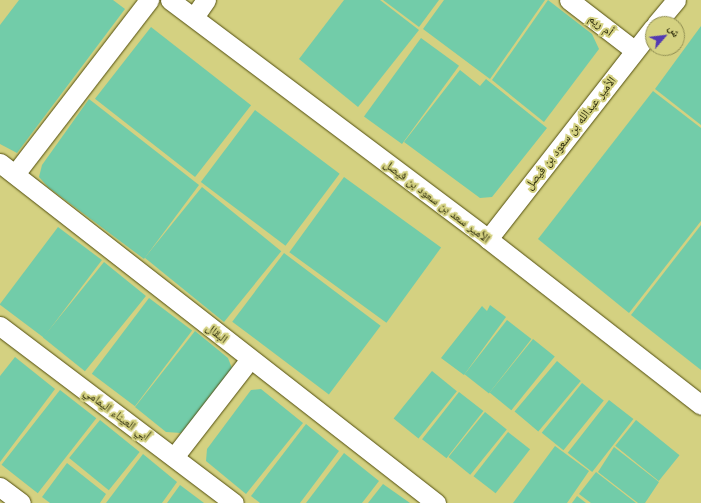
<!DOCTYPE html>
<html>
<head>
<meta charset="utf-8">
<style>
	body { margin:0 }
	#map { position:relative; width:701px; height:503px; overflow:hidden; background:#d4d181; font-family:"Libre Baskerville","Noto Naskh Arabic",serif }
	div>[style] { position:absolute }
	.building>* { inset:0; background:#72cca9; transform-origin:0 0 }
	.roads { filter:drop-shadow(0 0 1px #514d0d) drop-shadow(0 0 1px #514d0d) }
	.street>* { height:19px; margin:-9.5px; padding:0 9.5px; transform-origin:9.5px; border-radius:9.5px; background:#fff }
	span { translate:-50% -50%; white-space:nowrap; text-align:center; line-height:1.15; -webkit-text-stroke:4px #d4d181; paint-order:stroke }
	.street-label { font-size:12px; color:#302f0d }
	.north { position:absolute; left:645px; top:16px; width:40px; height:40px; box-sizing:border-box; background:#d4d181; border:1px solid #929053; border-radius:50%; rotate:62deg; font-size:11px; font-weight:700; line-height:16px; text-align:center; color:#302f0d }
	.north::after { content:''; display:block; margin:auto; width:14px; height:18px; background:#533ab2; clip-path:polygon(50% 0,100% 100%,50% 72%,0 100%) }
</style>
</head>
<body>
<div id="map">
	<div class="building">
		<i style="clip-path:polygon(19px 0,113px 0,125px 9px,17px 153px,0 144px,0 25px)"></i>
		<i style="clip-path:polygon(344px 0,380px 0,419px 30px,358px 107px,299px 59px)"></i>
		<i style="clip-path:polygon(383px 0,439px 0,419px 27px)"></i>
		<i style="clip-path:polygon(444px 0,545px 0,490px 79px,423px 29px)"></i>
		<i style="clip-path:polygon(548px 0,592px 34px,599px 49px,544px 122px,492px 80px)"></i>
		<i style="clip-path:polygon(701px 26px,701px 125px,655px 89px)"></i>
		<i style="left:151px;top:27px;width:127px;height:91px;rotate:38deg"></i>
		<i style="left:421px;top:38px;width:47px;height:97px;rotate:36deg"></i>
		<i style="clip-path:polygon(460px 70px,480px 86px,486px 79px,547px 128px,492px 197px,480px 198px,404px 142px)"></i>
		<i style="clip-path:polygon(653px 91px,701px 128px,701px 221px,629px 313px,538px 239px)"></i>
		<i style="clip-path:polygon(89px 99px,199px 185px,144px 259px,48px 187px,39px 177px,42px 165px)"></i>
		<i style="left:255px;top:110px;width:106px;height:90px;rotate:37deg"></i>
		<i style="left:344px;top:177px;width:120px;height:93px;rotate:36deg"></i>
		<i style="left:202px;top:187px;width:102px;height:91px;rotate:39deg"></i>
		<i style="clip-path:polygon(701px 225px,701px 370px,631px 315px)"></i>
		<i style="left:58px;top:227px;width:55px;height:97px;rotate:37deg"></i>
		<i style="left:284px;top:253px;width:121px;height:86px;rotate:37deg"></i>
		<i style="left:104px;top:262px;width:54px;height:97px;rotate:39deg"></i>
		<i style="left:149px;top:298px;width:54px;height:95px;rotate:37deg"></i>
		<i style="clip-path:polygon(490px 305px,506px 317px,464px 375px,441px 358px,482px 306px,487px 311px)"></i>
		<i style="left:507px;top:320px;width:31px;height:69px;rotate:38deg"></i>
		<i style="clip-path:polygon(195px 331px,228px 358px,233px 371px,181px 433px,166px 432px,135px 407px)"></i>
		<i style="left:533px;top:339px;width:28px;height:69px;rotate:39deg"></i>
		<i style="clip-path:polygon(15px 357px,55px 389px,0 462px,0 376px)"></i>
		<i style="left:557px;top:361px;width:31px;height:66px;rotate:40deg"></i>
		<i style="left:432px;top:371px;width:32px;height:61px;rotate:39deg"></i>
		<i style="left:582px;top:383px;width:28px;height:64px;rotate:39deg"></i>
		<i style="clip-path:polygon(261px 389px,303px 423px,246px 494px,206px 461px,207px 449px,251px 390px)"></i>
		<i style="left:60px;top:390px;width:46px;height:95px;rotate:38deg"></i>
		<i style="left:459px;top:392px;width:31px;height:60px;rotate:38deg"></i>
		<i style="left:609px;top:400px;width:31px;height:67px;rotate:38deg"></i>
		<i style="left:485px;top:412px;width:28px;height:58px;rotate:39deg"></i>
		<i style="left:100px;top:420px;width:51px;height:49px;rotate:39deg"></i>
		<i style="left:636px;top:420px;width:56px;height:33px;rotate:39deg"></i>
		<i style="clip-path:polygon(306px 424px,339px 451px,300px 503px,260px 503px,251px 496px)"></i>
		<i style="left:508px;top:432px;width:28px;height:56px;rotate:38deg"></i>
		<i style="clip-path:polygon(555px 446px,589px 471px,567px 503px,513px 503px)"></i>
		<i style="clip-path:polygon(614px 447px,659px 482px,645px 503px,638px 503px,598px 472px)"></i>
		<i style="clip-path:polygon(344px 453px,379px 481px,362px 503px,306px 503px)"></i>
		<i style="clip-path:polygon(143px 454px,177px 482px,162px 503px,106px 503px)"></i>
		<i style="clip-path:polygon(67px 463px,106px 494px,100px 503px,50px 503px,42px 497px)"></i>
		<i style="clip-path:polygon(596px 472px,636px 503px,591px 503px,579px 494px)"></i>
		<i style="clip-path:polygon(383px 484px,410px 503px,368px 503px)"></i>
		<i style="clip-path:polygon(180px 485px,204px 503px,167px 503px)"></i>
		<i style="clip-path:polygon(577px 496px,586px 503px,572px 503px)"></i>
	</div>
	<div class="roads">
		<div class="street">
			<i style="left:170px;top:0;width:398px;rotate:36.9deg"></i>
			<i style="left:488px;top:239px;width:270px;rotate:37.9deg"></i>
			<i style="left:569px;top:0;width:82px;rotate:37.6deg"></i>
			<i style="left:194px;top:17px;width:21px;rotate:-55deg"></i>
			<i style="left:656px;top:24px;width:31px;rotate:-50deg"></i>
			<i style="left:0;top:163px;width:553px;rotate:37.95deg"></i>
			<i style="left:15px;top:174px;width:220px;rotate:-52.4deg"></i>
			<i style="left:488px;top:239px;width:268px;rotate:-52deg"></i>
			<i style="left:0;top:326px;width:293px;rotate:37.1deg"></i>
			<i style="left:174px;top:457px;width:124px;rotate:-52.2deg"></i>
			<i style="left:0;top:487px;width:26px;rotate:37deg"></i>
		</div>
	</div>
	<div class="street-label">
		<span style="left:601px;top:25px;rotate:37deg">أم ريم</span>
		<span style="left:570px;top:133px;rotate:-52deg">الأمير عبدالله بن سعود بن فيصل</span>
		<span style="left:437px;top:201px;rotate:37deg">الأمير سعد بن سعود بن فيصل</span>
		<span style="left:217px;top:333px;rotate:38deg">البقال</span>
		<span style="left:117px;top:414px;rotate:37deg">أبي العيناء اليمامي</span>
	</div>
	<div class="north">ش</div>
</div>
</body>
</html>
